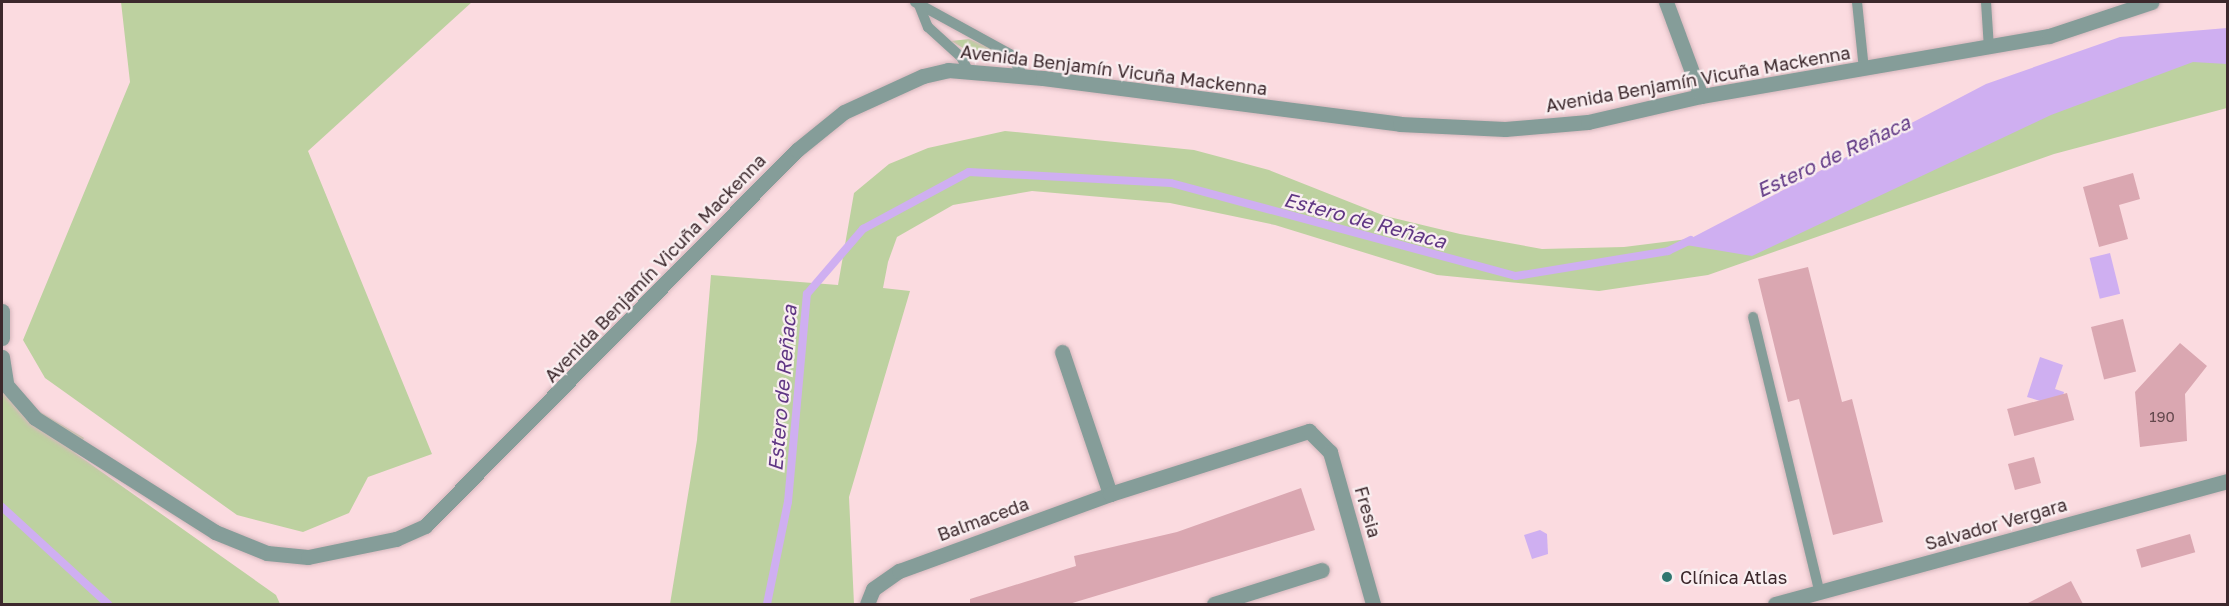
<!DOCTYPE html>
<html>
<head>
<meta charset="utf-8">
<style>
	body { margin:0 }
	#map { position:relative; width:2229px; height:606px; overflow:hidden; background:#fbdbe0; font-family:"Golos Text",sans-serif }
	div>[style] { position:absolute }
	.green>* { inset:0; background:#bdd1a0 }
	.water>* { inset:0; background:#cfaff1; transform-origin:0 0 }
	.stream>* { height:8px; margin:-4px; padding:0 4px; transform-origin:4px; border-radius:4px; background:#cfaff1 }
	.building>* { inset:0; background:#daa7b1; transform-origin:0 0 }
	.roads { filter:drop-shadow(0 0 2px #d5b7bc) drop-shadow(0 0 2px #d5b7bc) }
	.lane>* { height:10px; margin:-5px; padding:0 5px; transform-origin:5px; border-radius:5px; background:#859d99 }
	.street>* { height:15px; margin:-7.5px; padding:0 7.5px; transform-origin:7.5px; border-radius:7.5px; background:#859d99 }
	.dots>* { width:16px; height:16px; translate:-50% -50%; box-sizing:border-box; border:3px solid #f9eef0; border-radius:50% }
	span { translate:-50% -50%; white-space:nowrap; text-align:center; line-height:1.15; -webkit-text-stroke:4.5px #f9eef0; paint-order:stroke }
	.number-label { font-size:15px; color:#64484d }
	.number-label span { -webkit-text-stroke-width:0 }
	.street-label { font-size:18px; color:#3c282c }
	.poi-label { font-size:18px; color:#3c282c }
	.left { translate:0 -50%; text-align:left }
	.water-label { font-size:20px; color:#603784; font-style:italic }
	.frame { position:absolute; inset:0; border:3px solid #3c282c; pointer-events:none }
</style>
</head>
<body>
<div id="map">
	<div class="green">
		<i style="clip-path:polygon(121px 2px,472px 2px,308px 151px,432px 454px,368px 477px,349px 513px,303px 532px,237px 515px,45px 378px,23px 340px,130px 82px)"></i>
		<i style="clip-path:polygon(2227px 35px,2227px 108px,2054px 154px,1708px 275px,1599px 291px,1437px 275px,1275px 225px,1170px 203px,1032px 191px,953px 205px,897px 237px,888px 262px,883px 288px,910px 291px,849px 497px,854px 604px,670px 604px,697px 440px,711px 275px,838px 285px,854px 193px,889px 164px,928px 148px,1005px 131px,1194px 150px,1269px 170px,1385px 216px,1460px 234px,1542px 249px,1624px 247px,1688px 239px,1756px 220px)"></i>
		<i style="clip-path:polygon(969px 39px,993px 49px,993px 51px,968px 51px,951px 41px)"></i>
		<i style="clip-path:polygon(2px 389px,84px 438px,75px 453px,276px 595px,280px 604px,2px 604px)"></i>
	</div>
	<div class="water">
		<i style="clip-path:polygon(2227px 28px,2227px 64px,2193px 62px,2051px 115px,1752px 256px,1680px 244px,1986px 84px,2120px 37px)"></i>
		<i style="left:2110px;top:253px;width:42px;height:21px;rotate:76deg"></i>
		<i style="clip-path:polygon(2040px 357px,2063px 365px,2055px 389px,2064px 392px,2060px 407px,2027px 397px)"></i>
		<i style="clip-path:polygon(1540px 530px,1547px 534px,1548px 554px,1532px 559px,1524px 535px)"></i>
	</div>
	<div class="stream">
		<i style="left:2px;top:507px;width:144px;rotate:42.5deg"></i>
		<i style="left:767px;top:604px;width:104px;rotate:-78.4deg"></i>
		<i style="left:788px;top:502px;width:209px;rotate:-84.8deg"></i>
		<i style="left:807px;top:294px;width:86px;rotate:-49.3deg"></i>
		<i style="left:863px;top:229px;width:120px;rotate:-28.3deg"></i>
		<i style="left:969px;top:172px;width:202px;rotate:3.1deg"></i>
		<i style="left:1171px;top:183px;width:357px;rotate:15.1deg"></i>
		<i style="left:1516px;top:276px;width:154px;rotate:-9.3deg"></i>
		<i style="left:1668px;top:251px;width:25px;rotate:-26deg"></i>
	</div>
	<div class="building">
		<i style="clip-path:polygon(2133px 173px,2140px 199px,2119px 205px,2128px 239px,2099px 247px,2083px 187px)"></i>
		<i style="clip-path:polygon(1808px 267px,1842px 402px,1852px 399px,1883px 522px,1833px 535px,1799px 399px,1788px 402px,1758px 279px)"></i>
		<i style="left:2123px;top:319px;width:54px;height:33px;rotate:76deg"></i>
		<i style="clip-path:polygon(2180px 343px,2207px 366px,2185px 394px,2187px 441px,2140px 447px,2135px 392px)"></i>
		<i style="left:2067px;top:393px;width:28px;height:62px;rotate:75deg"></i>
		<i style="left:2034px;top:457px;width:27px;height:27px;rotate:75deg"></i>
		<i style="clip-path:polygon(1301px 488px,1315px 530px,1069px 604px,970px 604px,970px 599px,1076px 566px,1074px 556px,1177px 532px)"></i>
		<i style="left:2190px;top:534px;width:19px;height:56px;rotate:74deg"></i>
		<i style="clip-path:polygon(2071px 581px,2083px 604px,2026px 604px)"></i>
	</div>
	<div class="roads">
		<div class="lane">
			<i style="left:915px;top:2px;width:108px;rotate:28.7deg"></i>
			<i style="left:1010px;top:54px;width:26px;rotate:59deg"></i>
			<i style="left:1857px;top:2px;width:68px;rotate:84.1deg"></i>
			<i style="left:1986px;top:2px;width:46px;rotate:86.3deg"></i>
			<i style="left:919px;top:5px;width:24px;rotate:68deg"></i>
			<i style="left:928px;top:27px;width:45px;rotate:42.3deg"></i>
			<i style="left:961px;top:57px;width:17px;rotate:62deg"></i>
			<i style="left:1753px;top:317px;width:284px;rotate:76.4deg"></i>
		</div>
		<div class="street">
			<i style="left:1666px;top:2px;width:100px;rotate:69.6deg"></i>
			<i style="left:2px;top:311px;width:27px;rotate:90deg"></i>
			<i style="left:1062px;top:352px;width:150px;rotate:71.3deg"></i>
			<i style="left:2px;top:357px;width:26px;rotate:81deg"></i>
			<i style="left:2px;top:380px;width:50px;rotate:49deg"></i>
			<i style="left:35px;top:418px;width:213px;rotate:32.3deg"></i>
			<i style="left:215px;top:532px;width:56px;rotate:22deg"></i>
			<i style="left:267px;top:553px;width:41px;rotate:5.6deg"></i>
			<i style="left:308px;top:557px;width:90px;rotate:-11.6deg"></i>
			<i style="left:396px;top:539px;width:32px;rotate:-24deg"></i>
			<i style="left:425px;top:526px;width:529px;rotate:-45.31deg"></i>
			<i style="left:797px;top:150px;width:60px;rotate:-39deg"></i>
			<i style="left:844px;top:112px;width:87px;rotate:-24.5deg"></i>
			<i style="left:923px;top:76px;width:26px;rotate:-13deg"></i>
			<i style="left:948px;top:70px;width:95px;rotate:4.8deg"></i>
			<i style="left:1043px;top:78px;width:360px;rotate:7.3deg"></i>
			<i style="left:1400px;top:124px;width:105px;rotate:2.7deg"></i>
			<i style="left:1505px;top:129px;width:83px;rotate:-4.8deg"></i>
			<i style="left:1588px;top:122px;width:116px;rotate:-13deg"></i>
			<i style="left:1701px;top:96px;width:353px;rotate:-9.8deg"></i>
			<i style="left:2049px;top:36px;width:108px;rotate:-18.3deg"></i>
			<i style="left:867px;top:604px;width:16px;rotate:-68deg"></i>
			<i style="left:873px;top:589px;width:32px;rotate:-35deg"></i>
			<i style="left:899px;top:571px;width:225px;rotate:-20deg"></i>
			<i style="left:1110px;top:494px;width:209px;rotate:-17.6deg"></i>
			<i style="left:1309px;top:431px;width:30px;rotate:45deg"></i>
			<i style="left:1330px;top:452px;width:158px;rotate:74.2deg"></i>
			<i style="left:1214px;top:604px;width:113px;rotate:-17.5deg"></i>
			<i style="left:1775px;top:604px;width:469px;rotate:-15.2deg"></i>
		</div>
	</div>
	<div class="dots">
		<i style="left:1667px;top:577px;background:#2f7770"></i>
	</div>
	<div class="number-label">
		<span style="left:2162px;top:417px">190</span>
	</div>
	<div class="street-label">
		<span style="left:1114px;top:70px;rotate:7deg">Avenida Benjamín Vicuña Mackenna</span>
		<span style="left:1698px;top:79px;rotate:-10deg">Avenida Benjamín Vicuña Mackenna</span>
		<span style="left:655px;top:268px;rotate:-46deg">Avenida Benjamín Vicuña Mackenna</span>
		<span style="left:1368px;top:512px;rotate:74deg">Fresia</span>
		<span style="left:983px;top:519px;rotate:-20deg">Balmaceda</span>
		<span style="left:1996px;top:524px;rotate:-16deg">Salvador Vergara</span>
	</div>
	<div class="poi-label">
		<span class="left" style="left:1680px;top:577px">Clínica Atlas</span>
	</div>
	<div class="water-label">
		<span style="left:1833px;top:156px;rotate:-25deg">Estero de Reñaca</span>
		<span style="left:1365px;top:220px;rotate:15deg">Estero de Reñaca</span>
		<span style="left:782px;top:388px;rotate:-85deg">Estero de Reñaca</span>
	</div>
	<div class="frame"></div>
</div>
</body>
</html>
